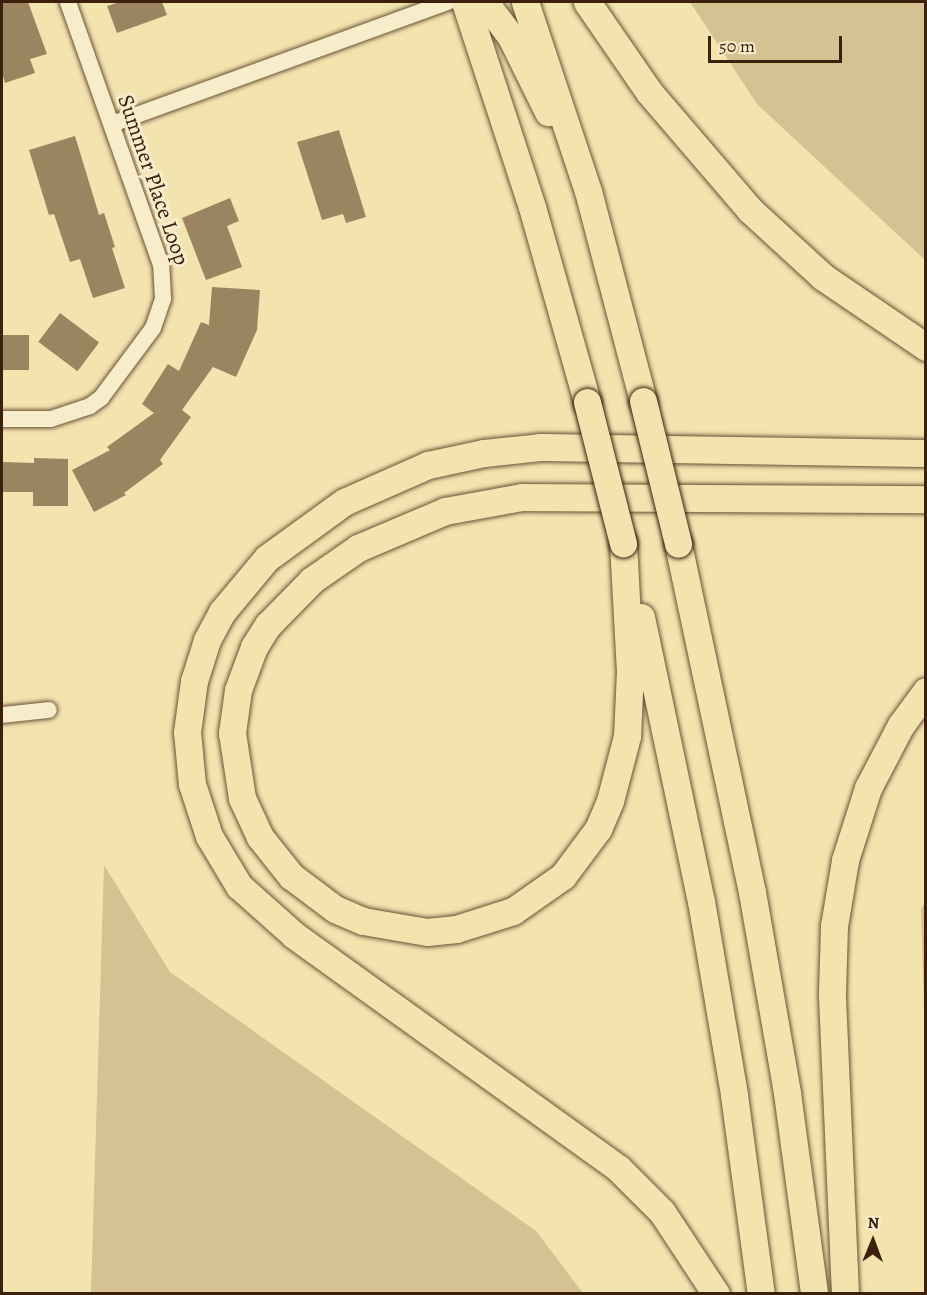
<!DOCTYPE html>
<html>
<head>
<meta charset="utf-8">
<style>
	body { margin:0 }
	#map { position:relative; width:927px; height:1295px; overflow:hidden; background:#f3e3af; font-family:Alegreya,serif }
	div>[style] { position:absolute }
	.green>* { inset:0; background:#d4c293 }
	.building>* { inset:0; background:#9b8561; transform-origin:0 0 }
	.roads { filter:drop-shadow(0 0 2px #6a5135) drop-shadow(0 0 2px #6a5135) }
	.minor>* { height:16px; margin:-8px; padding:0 8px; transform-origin:8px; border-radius:8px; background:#f7edcb }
	.trunk>* { height:27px; margin:-13.5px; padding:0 13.5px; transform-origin:13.5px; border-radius:13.5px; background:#f3e3af }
	.bridges { filter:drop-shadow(0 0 2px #3c200c) drop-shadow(0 0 2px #3c200c) }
	.trunk-bridge>* { height:27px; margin:-13.5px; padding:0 13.5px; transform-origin:13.5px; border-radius:13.5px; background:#f3e3af }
	span { translate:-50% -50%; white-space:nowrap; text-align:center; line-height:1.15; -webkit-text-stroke:6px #f7edcb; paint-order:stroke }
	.street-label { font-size:22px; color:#3c200c }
	.frame { position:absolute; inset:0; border:3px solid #3c200c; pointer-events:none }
	.north { position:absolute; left:843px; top:1211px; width:60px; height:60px; -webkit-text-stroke:4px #f7edcb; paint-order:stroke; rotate:1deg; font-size:16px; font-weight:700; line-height:24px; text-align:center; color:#3c200c }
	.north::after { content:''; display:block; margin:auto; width:21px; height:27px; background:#3c200c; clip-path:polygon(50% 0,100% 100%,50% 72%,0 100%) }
	.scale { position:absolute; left:708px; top:36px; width:134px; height:27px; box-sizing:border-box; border:3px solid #3c200c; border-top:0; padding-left:8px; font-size:18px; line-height:21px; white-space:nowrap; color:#3c200c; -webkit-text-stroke:4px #f7edcb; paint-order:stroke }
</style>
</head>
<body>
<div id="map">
	<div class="green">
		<i style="clip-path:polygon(690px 2px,925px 2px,925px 260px,757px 104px)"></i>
		<i style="clip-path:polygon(104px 865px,170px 972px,536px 1231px,583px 1293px,91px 1293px)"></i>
		<i style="clip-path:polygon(925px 903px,925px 1042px,921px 909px)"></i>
	</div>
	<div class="building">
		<i style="clip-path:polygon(2px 2px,28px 2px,47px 54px,30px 59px,35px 73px,5px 83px,2px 72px)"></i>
		<i style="clip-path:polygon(120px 2px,162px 2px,167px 15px,117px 33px,107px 6px)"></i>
		<i style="clip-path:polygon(339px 130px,366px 217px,346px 223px,343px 214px,322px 220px,297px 142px)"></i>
		<i style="clip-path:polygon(75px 136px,99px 215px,104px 213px,115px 247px,112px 248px,125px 288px,93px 298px,80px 259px,70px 262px,54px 214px,49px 215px,29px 150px)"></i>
		<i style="clip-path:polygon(230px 198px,239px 221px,227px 226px,242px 267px,206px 280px,182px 218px)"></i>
		<i style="clip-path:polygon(212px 287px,260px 290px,257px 330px,236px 377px,213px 367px,182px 410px,191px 417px,160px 460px,163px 464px,124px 493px,126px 495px,94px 512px,72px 470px,110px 450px,107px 447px,154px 413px,142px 404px,168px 364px,179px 371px,201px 322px,209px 325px)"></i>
		<i style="left:60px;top:313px;width:49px;height:36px;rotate:37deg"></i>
		<i style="left:2px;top:335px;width:27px;height:35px"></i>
		<i style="clip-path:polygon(34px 458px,68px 459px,68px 506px,33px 506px,33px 492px,2px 492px,2px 462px,34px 463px)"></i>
	</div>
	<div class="roads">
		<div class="minor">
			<i style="left:112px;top:124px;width:357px;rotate:-20deg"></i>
			<i style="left:2px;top:419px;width:49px"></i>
			<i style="left:51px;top:419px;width:41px;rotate:-18.4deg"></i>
			<i style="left:90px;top:406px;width:14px;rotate:-36deg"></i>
			<i style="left:101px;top:398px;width:87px;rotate:-53.4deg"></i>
			<i style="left:153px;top:328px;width:31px;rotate:-71deg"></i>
			<i style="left:163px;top:299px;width:34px;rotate:-93deg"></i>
			<i style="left:161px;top:265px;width:279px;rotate:-109.5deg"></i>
			<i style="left:2px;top:715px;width:47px;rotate:-6.1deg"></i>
		</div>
		<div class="trunk">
			<i style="left:465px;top:2px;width:216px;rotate:71.9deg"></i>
			<i style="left:532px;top:207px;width:203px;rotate:74.2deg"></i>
			<i style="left:474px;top:2px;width:17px;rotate:24deg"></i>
			<i style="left:490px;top:9px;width:35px;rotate:53deg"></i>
			<i style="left:511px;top:37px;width:84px;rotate:63.7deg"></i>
			<i style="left:525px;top:2px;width:199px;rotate:71.6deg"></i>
			<i style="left:588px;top:191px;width:217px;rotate:75.3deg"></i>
			<i style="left:587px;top:2px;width:109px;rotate:55.4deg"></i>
			<i style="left:649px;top:92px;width:155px;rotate:49.4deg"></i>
			<i style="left:750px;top:210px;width:99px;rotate:42.5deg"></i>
			<i style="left:823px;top:277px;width:125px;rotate:34.2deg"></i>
			<i style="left:623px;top:543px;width:128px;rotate:86.9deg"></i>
			<i style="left:630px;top:671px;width:65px;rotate:92.6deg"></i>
			<i style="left:627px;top:736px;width:67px;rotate:104.7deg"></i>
			<i style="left:610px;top:801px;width:30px;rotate:113deg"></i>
			<i style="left:598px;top:829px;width:59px;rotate:126.7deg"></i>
			<i style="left:563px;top:876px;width:61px;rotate:145deg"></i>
			<i style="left:513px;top:911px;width:60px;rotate:162.5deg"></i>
			<i style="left:456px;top:929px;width:29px;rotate:174deg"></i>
			<i style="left:427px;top:932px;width:65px;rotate:-170.2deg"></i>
			<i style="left:363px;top:921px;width:30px;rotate:-157deg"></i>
			<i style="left:335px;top:909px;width:55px;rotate:-143.1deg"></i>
			<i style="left:291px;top:876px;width:50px;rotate:-128.5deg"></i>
			<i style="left:260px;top:837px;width:43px;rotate:-114.8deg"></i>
			<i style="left:242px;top:798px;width:66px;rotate:-98.7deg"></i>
			<i style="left:232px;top:733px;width:43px;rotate:-82.1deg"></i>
			<i style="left:238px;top:690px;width:46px;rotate:-69.6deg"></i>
			<i style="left:254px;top:647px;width:26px;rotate:-58deg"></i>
			<i style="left:268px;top:625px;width:63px;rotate:-45.6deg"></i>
			<i style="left:312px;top:580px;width:56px;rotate:-34.8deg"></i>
			<i style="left:358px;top:548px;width:95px;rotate:-23deg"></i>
			<i style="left:445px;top:511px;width:78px;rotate:-10.3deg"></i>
			<i style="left:522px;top:497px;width:404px;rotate:0.3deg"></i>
			<i style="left:678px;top:544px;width:356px;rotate:78deg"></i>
			<i style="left:752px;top:892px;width:204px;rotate:80.1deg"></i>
			<i style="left:787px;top:1093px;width:203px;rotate:82.3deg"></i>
			<i style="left:641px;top:617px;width:290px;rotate:78.1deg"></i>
			<i style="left:701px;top:901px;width:197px;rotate:80.3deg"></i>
			<i style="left:734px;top:1095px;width:201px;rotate:82.3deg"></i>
			<i style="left:716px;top:1294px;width:98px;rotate:-123.4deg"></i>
			<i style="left:662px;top:1212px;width:62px;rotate:-135deg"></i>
			<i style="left:618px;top:1168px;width:399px;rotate:-144.3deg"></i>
			<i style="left:294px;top:935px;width:74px;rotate:-138.3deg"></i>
			<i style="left:239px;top:886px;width:58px;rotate:-121deg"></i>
			<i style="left:209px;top:836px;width:55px;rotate:-108.1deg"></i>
			<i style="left:192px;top:784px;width:52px;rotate:-95.5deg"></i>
			<i style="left:187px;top:732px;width:51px;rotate:-82.2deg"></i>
			<i style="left:194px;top:681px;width:43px;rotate:-72.4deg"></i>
			<i style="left:207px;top:640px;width:32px;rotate:-62deg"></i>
			<i style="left:222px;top:612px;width:70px;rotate:-50.2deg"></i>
			<i style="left:267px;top:558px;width:95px;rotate:-36deg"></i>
			<i style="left:344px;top:502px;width:92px;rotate:-23.8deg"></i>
			<i style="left:428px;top:465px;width:57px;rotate:-12.1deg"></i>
			<i style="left:484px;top:453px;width:56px;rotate:-6.1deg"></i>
			<i style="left:540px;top:447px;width:386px;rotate:0.9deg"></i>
			<i style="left:845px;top:1294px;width:301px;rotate:-92.5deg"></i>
			<i style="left:832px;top:993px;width:67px;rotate:-88.3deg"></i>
			<i style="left:834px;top:926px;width:67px;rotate:-80.5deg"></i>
			<i style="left:845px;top:860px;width:76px;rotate:-72.3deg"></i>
			<i style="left:868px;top:788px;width:71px;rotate:-62.4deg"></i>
			<i style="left:901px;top:725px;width:42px;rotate:-53.7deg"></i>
		</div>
	</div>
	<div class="bridges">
		<div class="trunk-bridge">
			<i style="left:643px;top:401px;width:147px;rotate:76.2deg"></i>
			<i style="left:587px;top:402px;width:146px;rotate:75.7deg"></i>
		</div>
	</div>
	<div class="street-label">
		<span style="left:153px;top:180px;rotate:71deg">Summer Place Loop</span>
	</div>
	<div class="frame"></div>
	<div class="north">N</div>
	<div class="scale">50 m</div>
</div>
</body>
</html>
